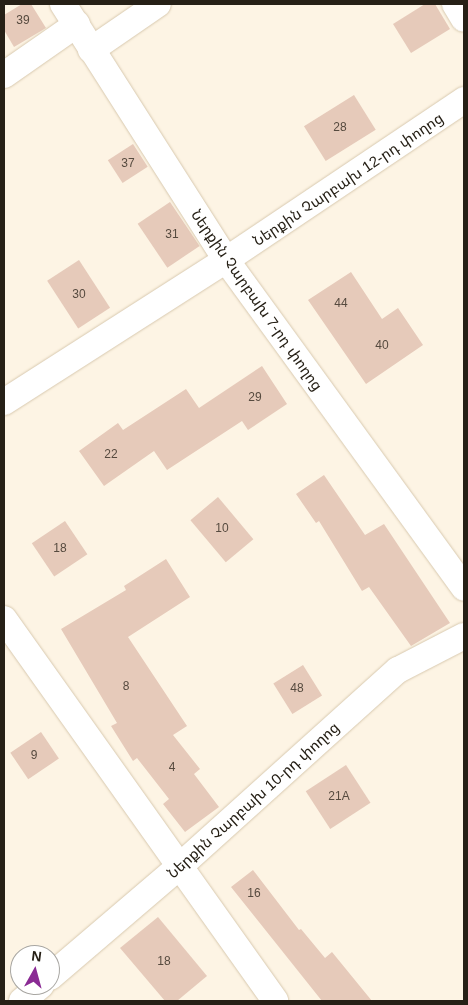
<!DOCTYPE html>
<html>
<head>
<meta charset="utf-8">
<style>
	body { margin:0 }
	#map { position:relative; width:468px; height:1005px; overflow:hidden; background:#fdf4e4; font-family:Helvetica,"Noto Sans Armenian",sans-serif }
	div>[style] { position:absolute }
	.building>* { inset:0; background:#e6caba; transform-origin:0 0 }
	.roads { filter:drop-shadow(0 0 1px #d8c9af) drop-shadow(0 0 1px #d8c9af) }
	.street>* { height:26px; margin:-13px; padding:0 13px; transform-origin:13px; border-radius:13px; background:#fff }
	span { translate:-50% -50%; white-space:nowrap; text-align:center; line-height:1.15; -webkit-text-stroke:4.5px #fff; paint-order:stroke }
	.number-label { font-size:12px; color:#564a3f }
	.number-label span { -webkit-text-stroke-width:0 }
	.street-label { font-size:15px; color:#262016 }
	.frame { position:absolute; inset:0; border:5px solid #262016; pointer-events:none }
	.north { position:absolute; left:10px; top:945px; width:50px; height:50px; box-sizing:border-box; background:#fff; border:1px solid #a8a6a2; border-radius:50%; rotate:7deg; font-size:14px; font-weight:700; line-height:20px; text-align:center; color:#262016 }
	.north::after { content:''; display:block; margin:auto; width:18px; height:22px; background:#8a2b94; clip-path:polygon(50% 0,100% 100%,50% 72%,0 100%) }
</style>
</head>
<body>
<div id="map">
	<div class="building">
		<i style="clip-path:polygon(22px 4px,31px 4px,46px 28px,14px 47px,4px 30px,4px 15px)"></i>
		<i style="clip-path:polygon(425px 4px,435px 4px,450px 29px,411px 53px,393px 24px)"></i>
		<i style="left:354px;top:95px;width:41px;height:59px;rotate:58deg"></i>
		<i style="left:133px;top:144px;width:27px;height:30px;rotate:57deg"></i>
		<i style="left:170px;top:202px;width:53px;height:39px;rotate:56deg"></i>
		<i style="left:79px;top:260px;width:57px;height:38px;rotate:57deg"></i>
		<i style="clip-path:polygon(351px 272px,382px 319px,398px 308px,423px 345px,366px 384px,308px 300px)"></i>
		<i style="clip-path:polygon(262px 366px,287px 404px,248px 430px,242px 421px,167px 470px,154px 451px,104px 486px,79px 451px,118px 423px,123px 430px,186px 389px,199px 408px)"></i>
		<i style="clip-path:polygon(324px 475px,365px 535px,384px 524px,450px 623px,411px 646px,369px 587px,362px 591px,319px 521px,316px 523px,296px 494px)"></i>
		<i style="left:218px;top:497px;width:55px;height:36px;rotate:50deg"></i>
		<i style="left:65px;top:521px;width:40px;height:40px;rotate:56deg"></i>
		<i style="clip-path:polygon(166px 559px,190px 597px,128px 637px,187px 726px,173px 735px,200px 769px,194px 774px,219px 807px,185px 832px,163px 804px,169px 799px,137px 758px,133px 761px,111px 726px,117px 723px,61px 629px,126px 590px,124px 586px)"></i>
		<i style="left:303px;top:665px;width:36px;height:35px;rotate:58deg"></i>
		<i style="left:41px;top:732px;width:32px;height:37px;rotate:56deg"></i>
		<i style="left:346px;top:765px;width:45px;height:48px;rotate:57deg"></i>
		<i style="clip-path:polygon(253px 870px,299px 930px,301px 929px,325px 958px,332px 952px,372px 1001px,322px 1001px,231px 887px)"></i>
		<i style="clip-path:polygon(158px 917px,207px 976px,177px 1001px,165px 1001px,120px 948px)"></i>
	</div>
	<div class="roads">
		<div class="street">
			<i style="left:63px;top:4px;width:303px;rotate:57.5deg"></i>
			<i style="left:226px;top:260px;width:405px;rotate:54deg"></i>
			<i style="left:455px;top:4px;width:17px;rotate:59deg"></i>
			<i style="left:91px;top:50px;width:81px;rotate:-34.5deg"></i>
			<i style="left:4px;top:75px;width:89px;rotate:-34.9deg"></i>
			<i style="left:4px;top:402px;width:264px;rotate:-32.6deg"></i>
			<i style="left:226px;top:260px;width:287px;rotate:-33.9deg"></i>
			<i style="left:4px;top:619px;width:468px;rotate:54.6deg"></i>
			<i style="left:50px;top:977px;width:171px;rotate:-40.5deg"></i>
			<i style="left:180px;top:866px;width:293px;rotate:-42deg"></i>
			<i style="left:398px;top:670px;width:74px;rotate:-27.3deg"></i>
			<i style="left:22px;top:1001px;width:25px;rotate:-40deg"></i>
		</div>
	</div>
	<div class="number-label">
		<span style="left:23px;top:21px">39</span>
		<span style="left:340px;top:128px">28</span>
		<span style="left:128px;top:164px">37</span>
		<span style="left:172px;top:235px">31</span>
		<span style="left:79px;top:295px">30</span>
		<span style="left:341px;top:304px">44</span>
		<span style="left:382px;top:346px">40</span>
		<span style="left:255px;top:398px">29</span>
		<span style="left:111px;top:455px">22</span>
		<span style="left:222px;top:529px">10</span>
		<span style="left:60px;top:549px">18</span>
		<span style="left:126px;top:687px">8</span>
		<span style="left:297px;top:689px">48</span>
		<span style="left:34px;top:756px">9</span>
		<span style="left:172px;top:768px">4</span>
		<span style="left:339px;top:797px">21A</span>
		<span style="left:254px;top:894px">16</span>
		<span style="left:164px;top:962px">18</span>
	</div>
	<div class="street-label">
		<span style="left:348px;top:179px;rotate:-34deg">Ներքին Չարբախ 12-րդ փողոց</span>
		<span style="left:257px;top:300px;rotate:55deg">Ներքին Չարբախ 7-րդ փողոց</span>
		<span style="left:253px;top:800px;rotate:-42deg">Ներքին Չարբախ 10-րդ փողոց</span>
	</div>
	<div class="frame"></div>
	<div class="north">N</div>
</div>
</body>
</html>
